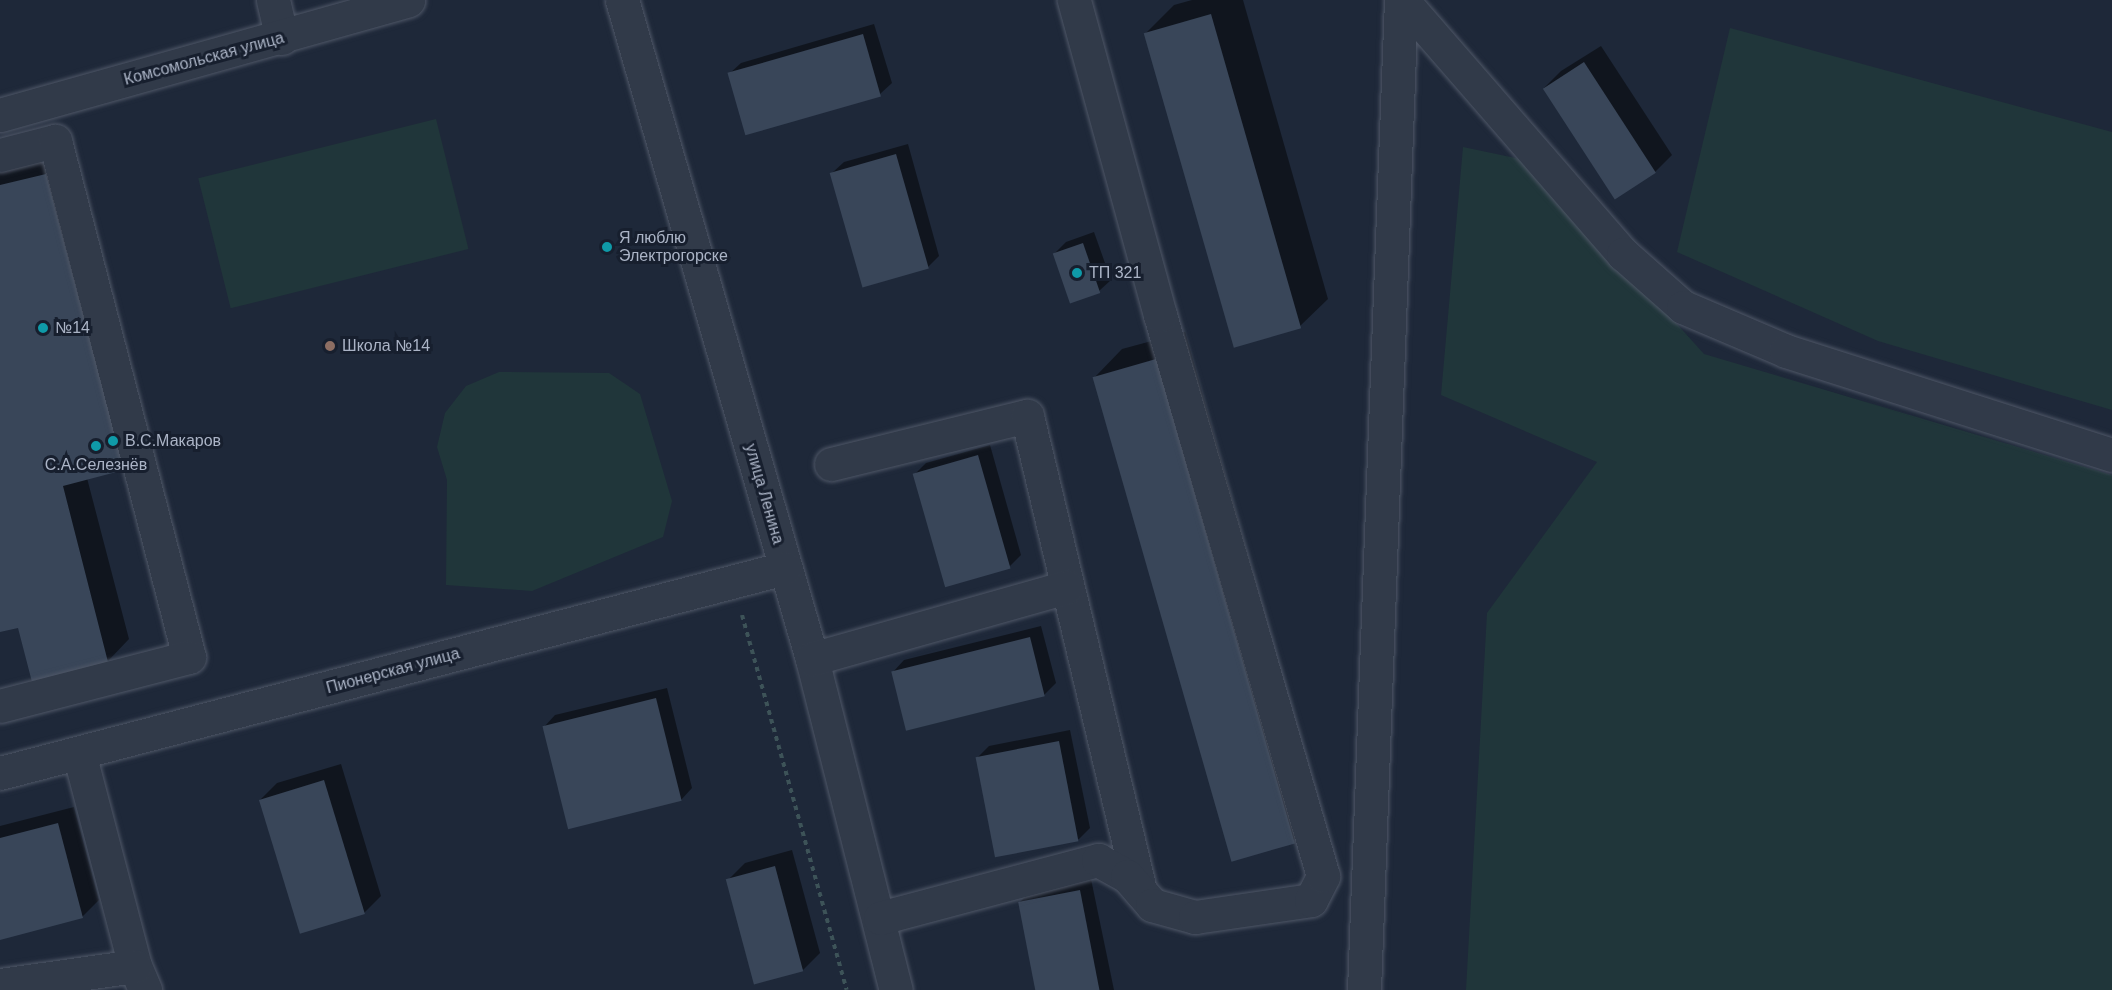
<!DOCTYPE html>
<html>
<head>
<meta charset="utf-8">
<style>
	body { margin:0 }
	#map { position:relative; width:2112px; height:990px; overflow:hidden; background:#1e2839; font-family:Arial,sans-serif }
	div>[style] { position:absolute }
	.green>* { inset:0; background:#20363a; transform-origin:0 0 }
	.shadow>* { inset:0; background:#0007 }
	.building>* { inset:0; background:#394659; transform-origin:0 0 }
	.path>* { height:4px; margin-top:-2px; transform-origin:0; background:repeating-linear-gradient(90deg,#3d5358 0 4.5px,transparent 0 9px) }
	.roads { filter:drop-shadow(0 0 2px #4f5767) drop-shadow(0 0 2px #4f5767) }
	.minor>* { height:33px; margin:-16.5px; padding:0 16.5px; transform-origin:16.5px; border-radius:16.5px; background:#313a49 }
	.dots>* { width:16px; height:16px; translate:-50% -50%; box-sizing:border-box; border:3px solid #171f2e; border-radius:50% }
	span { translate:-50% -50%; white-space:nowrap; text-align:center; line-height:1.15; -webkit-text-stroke:6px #171f2e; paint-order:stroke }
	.street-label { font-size:16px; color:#abb4c6 }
	.poi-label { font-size:16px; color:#abb4c6 }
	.left { translate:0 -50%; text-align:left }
</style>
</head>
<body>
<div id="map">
	<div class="green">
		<i style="clip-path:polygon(1730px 28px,2112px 132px,2112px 410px,1878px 341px,1677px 252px)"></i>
		<i style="left:436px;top:119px;width:134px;height:245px;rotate:76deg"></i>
		<i style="clip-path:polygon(1463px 147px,1530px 161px,1704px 354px,2112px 475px,2112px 990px,1466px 990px,1487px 613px,1597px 462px,1441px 395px)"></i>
		<i style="clip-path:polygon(499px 372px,609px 373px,640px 394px,672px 501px,663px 537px,532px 591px,446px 585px,447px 480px,437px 447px,445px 413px,466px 386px)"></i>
	</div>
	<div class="shadow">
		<i style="clip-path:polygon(1192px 0,1243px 0,1328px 299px,1299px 327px,1146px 33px,1174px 5px)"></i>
		<i style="clip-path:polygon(874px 24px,892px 83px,880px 94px,729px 74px,741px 63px)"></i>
		<i style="clip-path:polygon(1601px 46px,1672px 155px,1655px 172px,1544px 88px,1561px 71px)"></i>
		<i style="clip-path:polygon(908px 144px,939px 256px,928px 267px,832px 173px,844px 162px)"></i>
		<i style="clip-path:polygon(68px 153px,123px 469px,87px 478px,129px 639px,108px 661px,19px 626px,0 631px,0 170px)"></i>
		<i style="clip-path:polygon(1094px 232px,1111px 280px,1099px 291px,1055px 253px,1066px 242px)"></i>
		<i style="clip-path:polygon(1185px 332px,1321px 814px,1292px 842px,1094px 378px,1122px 349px)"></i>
		<i style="clip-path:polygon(990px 445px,1021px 555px,1010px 566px,915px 474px,926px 463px)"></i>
		<i style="clip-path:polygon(1041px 626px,1056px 683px,1044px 695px,893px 672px,904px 660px)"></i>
		<i style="clip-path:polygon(667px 688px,692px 788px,681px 800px,544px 727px,555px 715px)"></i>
		<i style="clip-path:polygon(1070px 730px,1090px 828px,1079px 839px,998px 856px,977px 758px,989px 746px)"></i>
		<i style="clip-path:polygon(341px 764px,381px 896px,364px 913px,260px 800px,277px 783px)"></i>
		<i style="clip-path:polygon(74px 807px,99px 900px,82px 917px,0 938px,0 826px)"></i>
		<i style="clip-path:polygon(792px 850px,820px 953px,803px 970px,728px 880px,745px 863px)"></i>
		<i style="clip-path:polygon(1091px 879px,1114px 990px,1037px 990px,1019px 903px,1031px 891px)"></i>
	</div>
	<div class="building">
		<i style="left:1211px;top:14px;width:327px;height:70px;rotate:74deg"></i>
		<i style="left:863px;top:34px;width:65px;height:141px;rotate:74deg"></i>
		<i style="left:1584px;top:62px;width:132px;height:49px;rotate:57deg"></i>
		<i style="left:896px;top:154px;width:119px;height:69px;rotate:74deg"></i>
		<i style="clip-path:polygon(46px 174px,124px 470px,63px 486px,108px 662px,32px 682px,18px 628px,0 632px,0 185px)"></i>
		<i style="left:1083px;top:243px;width:53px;height:32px;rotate:71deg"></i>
		<i style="left:1156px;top:359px;width:504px;height:66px;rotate:74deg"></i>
		<i style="left:978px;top:455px;width:118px;height:68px;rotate:74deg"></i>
		<i style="left:1030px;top:637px;width:61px;height:143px;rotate:76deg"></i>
		<i style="left:656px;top:698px;width:106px;height:117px;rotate:76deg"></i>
		<i style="left:1059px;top:741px;width:102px;height:85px;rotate:79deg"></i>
		<i style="left:324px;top:780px;width:140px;height:68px;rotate:73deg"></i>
		<i style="clip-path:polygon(58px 823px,83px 918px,0 940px,0 838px)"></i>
		<i style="left:775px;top:866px;width:109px;height:51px;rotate:75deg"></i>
		<i style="left:1080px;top:890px;width:102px;height:63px;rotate:79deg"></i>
	</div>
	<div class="path">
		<i style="left:742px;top:615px;width:389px;rotate:74.4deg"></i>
	</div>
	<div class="roads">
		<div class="minor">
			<i style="left:273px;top:0;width:39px;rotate:77deg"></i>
			<i style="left:622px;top:0;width:686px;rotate:73.92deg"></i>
			<i style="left:812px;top:659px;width:341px;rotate:75.8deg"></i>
			<i style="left:1402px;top:0;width:337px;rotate:49deg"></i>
			<i style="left:1623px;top:254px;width:80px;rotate:41.5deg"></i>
			<i style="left:1683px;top:307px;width:112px;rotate:23.1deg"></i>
			<i style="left:1786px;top:351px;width:342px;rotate:17.7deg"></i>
			<i style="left:0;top:115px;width:424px;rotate:-15.7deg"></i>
			<i style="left:0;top:155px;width:57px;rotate:-14.3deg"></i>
			<i style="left:55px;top:141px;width:533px;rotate:75.44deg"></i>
			<i style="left:189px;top:657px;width:195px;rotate:165.5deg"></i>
			<i style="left:831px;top:464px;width:202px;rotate:-13.8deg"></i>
			<i style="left:1027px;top:416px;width:487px;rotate:76.6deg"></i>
			<i style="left:812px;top:659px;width:265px;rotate:-15.8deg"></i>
			<i style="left:79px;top:753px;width:220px;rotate:75.3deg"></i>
			<i style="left:135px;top:966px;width:26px;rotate:67deg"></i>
			<i style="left:0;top:773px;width:811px;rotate:-14.64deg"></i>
			<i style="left:880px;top:918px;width:226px;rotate:-14.9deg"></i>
			<i style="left:1098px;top:860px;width:33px;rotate:29deg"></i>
			<i style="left:1127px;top:876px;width:38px;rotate:49deg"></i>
			<i style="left:1152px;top:905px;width:45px;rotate:15.6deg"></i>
			<i style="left:1195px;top:917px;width:117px;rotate:-8.3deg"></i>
			<i style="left:1311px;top:900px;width:27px;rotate:-63deg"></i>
			<i style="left:1323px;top:876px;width:584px;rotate:-106.2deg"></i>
			<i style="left:1160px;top:315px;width:327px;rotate:-105.3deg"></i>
			<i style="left:0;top:985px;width:136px;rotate:-8deg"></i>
			<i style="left:1364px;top:990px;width:991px;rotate:-87.86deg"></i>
		</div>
	</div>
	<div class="dots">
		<i style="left:607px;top:247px;background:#0f9aa8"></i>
		<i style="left:1077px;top:273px;background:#0f9aa8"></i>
		<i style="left:43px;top:328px;background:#0f9aa8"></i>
		<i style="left:330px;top:346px;background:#8d6e63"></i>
		<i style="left:113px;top:441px;background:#0f9aa8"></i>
		<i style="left:96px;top:446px;background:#0f9aa8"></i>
	</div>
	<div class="street-label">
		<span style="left:204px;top:59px;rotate:-15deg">Комсомольская улица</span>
		<span style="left:764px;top:494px;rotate:74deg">улица Ленина</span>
		<span style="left:393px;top:671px;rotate:-15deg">Пионерская улица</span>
	</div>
	<div class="poi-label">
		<span class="left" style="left:619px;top:247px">Я люблю<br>Электрогорске</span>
		<span class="left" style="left:1089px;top:273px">ТП 321</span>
		<span class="left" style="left:55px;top:328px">№14</span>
		<span class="left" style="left:342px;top:346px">Школа №14</span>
		<span class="left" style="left:125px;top:441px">В.С.Макаров</span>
		<span style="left:96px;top:465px">С.А.Селезнёв</span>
	</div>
</div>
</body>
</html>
